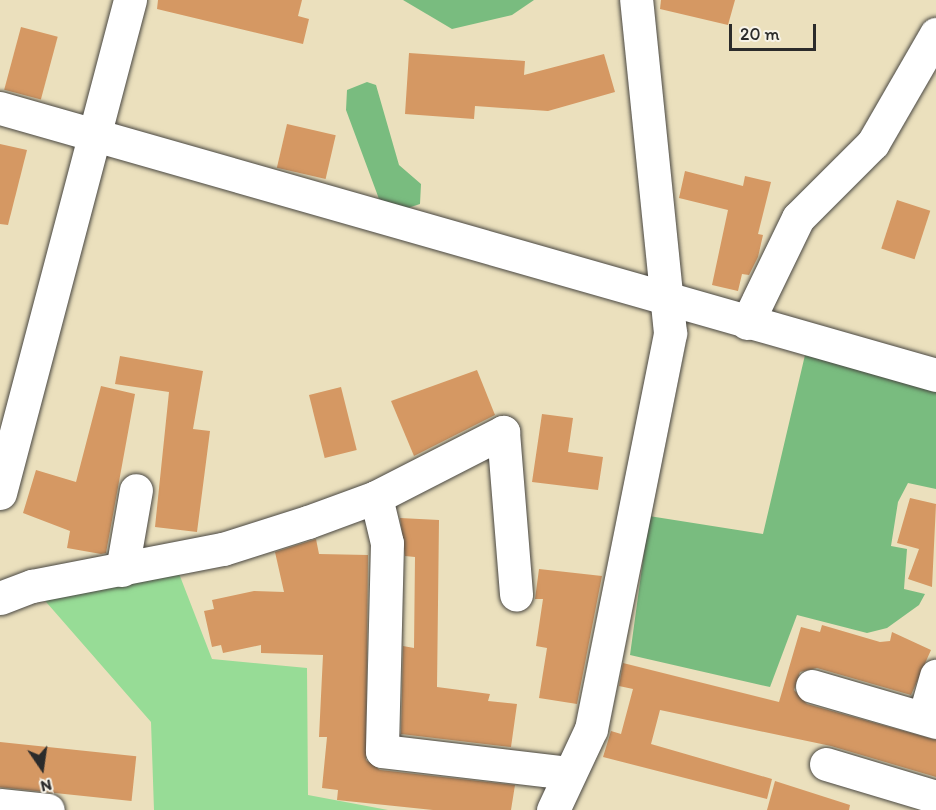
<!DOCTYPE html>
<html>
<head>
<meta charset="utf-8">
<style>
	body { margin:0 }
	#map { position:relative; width:936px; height:810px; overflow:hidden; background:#ebe0bd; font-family:Itim,sans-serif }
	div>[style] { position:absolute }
	.green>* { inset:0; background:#97dc96 }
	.forest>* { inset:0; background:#79bc7f }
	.building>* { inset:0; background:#d59863; transform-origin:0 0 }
	.roads { filter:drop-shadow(0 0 2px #484641) drop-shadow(0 0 2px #484641) }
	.minor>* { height:33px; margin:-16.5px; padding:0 16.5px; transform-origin:16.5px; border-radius:16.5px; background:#fff }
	span { translate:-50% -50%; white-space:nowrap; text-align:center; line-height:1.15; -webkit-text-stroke:4.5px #f7f3e8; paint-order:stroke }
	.north { position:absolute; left:12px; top:738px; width:60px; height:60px; -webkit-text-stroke:4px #f7f3e8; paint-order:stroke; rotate:167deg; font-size:16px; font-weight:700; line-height:24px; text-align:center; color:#2b2b2b }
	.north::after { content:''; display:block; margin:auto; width:21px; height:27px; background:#2b2b2b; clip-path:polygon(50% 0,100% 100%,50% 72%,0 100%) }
	.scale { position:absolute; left:729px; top:24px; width:87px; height:27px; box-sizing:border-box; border:3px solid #2b2b2b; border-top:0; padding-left:8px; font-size:18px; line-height:21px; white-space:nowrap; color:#2b2b2b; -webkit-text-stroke:4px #f7f3e8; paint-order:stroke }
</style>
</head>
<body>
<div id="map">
	<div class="green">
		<i style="clip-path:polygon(178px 571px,212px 659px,307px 668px,308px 795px,388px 810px,154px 810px,151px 722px,40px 595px)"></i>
	</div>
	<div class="forest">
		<i style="clip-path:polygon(403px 0,534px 0,512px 15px,452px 29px)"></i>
		<i style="clip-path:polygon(367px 82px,376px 85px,399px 165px,421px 184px,420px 204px,405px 209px,379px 199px,346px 110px,347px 90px)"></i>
		<i style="clip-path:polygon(805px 355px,936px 388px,936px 489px,908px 483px,898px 502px,891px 546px,907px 549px,904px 589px,925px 594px,919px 605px,887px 628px,867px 633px,797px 615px,770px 687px,630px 655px,649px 516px,763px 534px)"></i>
	</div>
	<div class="building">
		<i style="clip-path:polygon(158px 0,302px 0,298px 16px,309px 19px,303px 44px,157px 9px)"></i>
		<i style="clip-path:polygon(661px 0,735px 0,728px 25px,660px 9px)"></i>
		<i style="left:21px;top:27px;width:38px;height:65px;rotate:15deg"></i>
		<i style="clip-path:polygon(409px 53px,525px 61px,524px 75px,604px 54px,615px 92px,548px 111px,475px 106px,474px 119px,405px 114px)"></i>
		<i style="left:287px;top:124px;width:50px;height:45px;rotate:13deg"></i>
		<i style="clip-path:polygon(0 144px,27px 150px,8px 225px,0 224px)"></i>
		<i style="clip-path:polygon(685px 171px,743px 186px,745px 176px,771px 182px,758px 234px,763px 235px,758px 257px,749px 275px,742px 274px,738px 291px,712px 285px,728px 210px,679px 198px)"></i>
		<i style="left:897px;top:200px;width:35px;height:51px;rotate:18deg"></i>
		<i style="clip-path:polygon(120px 356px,203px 371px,193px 429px,210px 431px,197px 532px,155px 527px,169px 392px,115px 384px)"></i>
		<i style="clip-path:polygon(477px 370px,495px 415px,414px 456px,391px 401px)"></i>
		<i style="clip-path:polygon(101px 386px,135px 394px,106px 553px,101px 554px,67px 548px,70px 531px,23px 513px,36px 470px,76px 482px)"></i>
		<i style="left:341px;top:387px;width:65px;height:33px;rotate:76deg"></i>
		<i style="clip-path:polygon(542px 414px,573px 418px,568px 452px,603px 457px,598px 490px,532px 482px)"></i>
		<i style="clip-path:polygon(910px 498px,936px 504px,932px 587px,908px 579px,919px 549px,897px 543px)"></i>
		<i style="clip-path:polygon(400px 518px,439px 520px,437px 687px,490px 694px,488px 701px,517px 704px,511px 747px,401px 734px,403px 646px,414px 648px,415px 557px,405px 556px)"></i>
		<i style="clip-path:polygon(316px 539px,319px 554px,368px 555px,366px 760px,380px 770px,515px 785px,511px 810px,433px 810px,337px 800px,338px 790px,322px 788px,327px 737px,319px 737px,323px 655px,261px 653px,261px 645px,223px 653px,221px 645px,212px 647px,204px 611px,214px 609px,212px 600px,254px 591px,284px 592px,275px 552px)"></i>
		<i style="clip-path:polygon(539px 569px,602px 576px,577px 704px,539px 698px,547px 648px,536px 646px,543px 599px,535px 599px)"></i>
		<i style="clip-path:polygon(822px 625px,880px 642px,890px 641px,892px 632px,931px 650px,911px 695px,817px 668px,800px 672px,794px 690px,807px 704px,936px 740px,936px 777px,831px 746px,660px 710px,651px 744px,772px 779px,767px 799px,603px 757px,611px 731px,621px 734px,633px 689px,619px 686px,623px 663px,779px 702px,801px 627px,820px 632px)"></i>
		<i style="left:0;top:742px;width:137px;height:45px;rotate:6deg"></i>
		<i style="clip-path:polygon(775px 781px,850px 805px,849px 810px,767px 810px)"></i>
	</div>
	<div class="roads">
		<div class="minor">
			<i style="left:0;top:108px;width:973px;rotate:15.92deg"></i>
			<i style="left:747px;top:323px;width:117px;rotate:-64.1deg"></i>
			<i style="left:798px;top:218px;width:106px;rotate:-45deg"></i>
			<i style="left:873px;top:143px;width:126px;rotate:-60deg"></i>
			<i style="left:0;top:493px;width:510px;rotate:-75.23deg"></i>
			<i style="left:376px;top:497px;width:47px;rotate:76.6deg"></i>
			<i style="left:387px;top:543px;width:208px;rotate:91.4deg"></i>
			<i style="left:382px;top:751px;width:189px;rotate:6.7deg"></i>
			<i style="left:122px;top:570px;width:81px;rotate:-80.1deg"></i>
			<i style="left:0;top:598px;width:34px;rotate:-21deg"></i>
			<i style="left:32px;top:586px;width:195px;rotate:-11deg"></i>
			<i style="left:223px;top:549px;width:89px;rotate:-17.6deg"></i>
			<i style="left:308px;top:522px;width:72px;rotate:-20.2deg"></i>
			<i style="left:376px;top:497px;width:143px;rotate:-27.1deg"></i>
			<i style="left:503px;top:432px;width:163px;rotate:85.4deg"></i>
			<i style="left:812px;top:686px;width:129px;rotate:16.2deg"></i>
			<i style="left:924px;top:718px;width:44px;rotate:-74.1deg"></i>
			<i style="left:826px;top:764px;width:115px;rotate:16.7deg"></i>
			<i style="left:0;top:805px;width:48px;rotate:5.9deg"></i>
			<i style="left:553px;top:810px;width:89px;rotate:-64.9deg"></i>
			<i style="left:591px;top:729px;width:404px;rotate:-78.7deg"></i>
			<i style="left:670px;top:333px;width:335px;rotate:-95.8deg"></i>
		</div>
	</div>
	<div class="north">N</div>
	<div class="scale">20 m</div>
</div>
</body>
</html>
